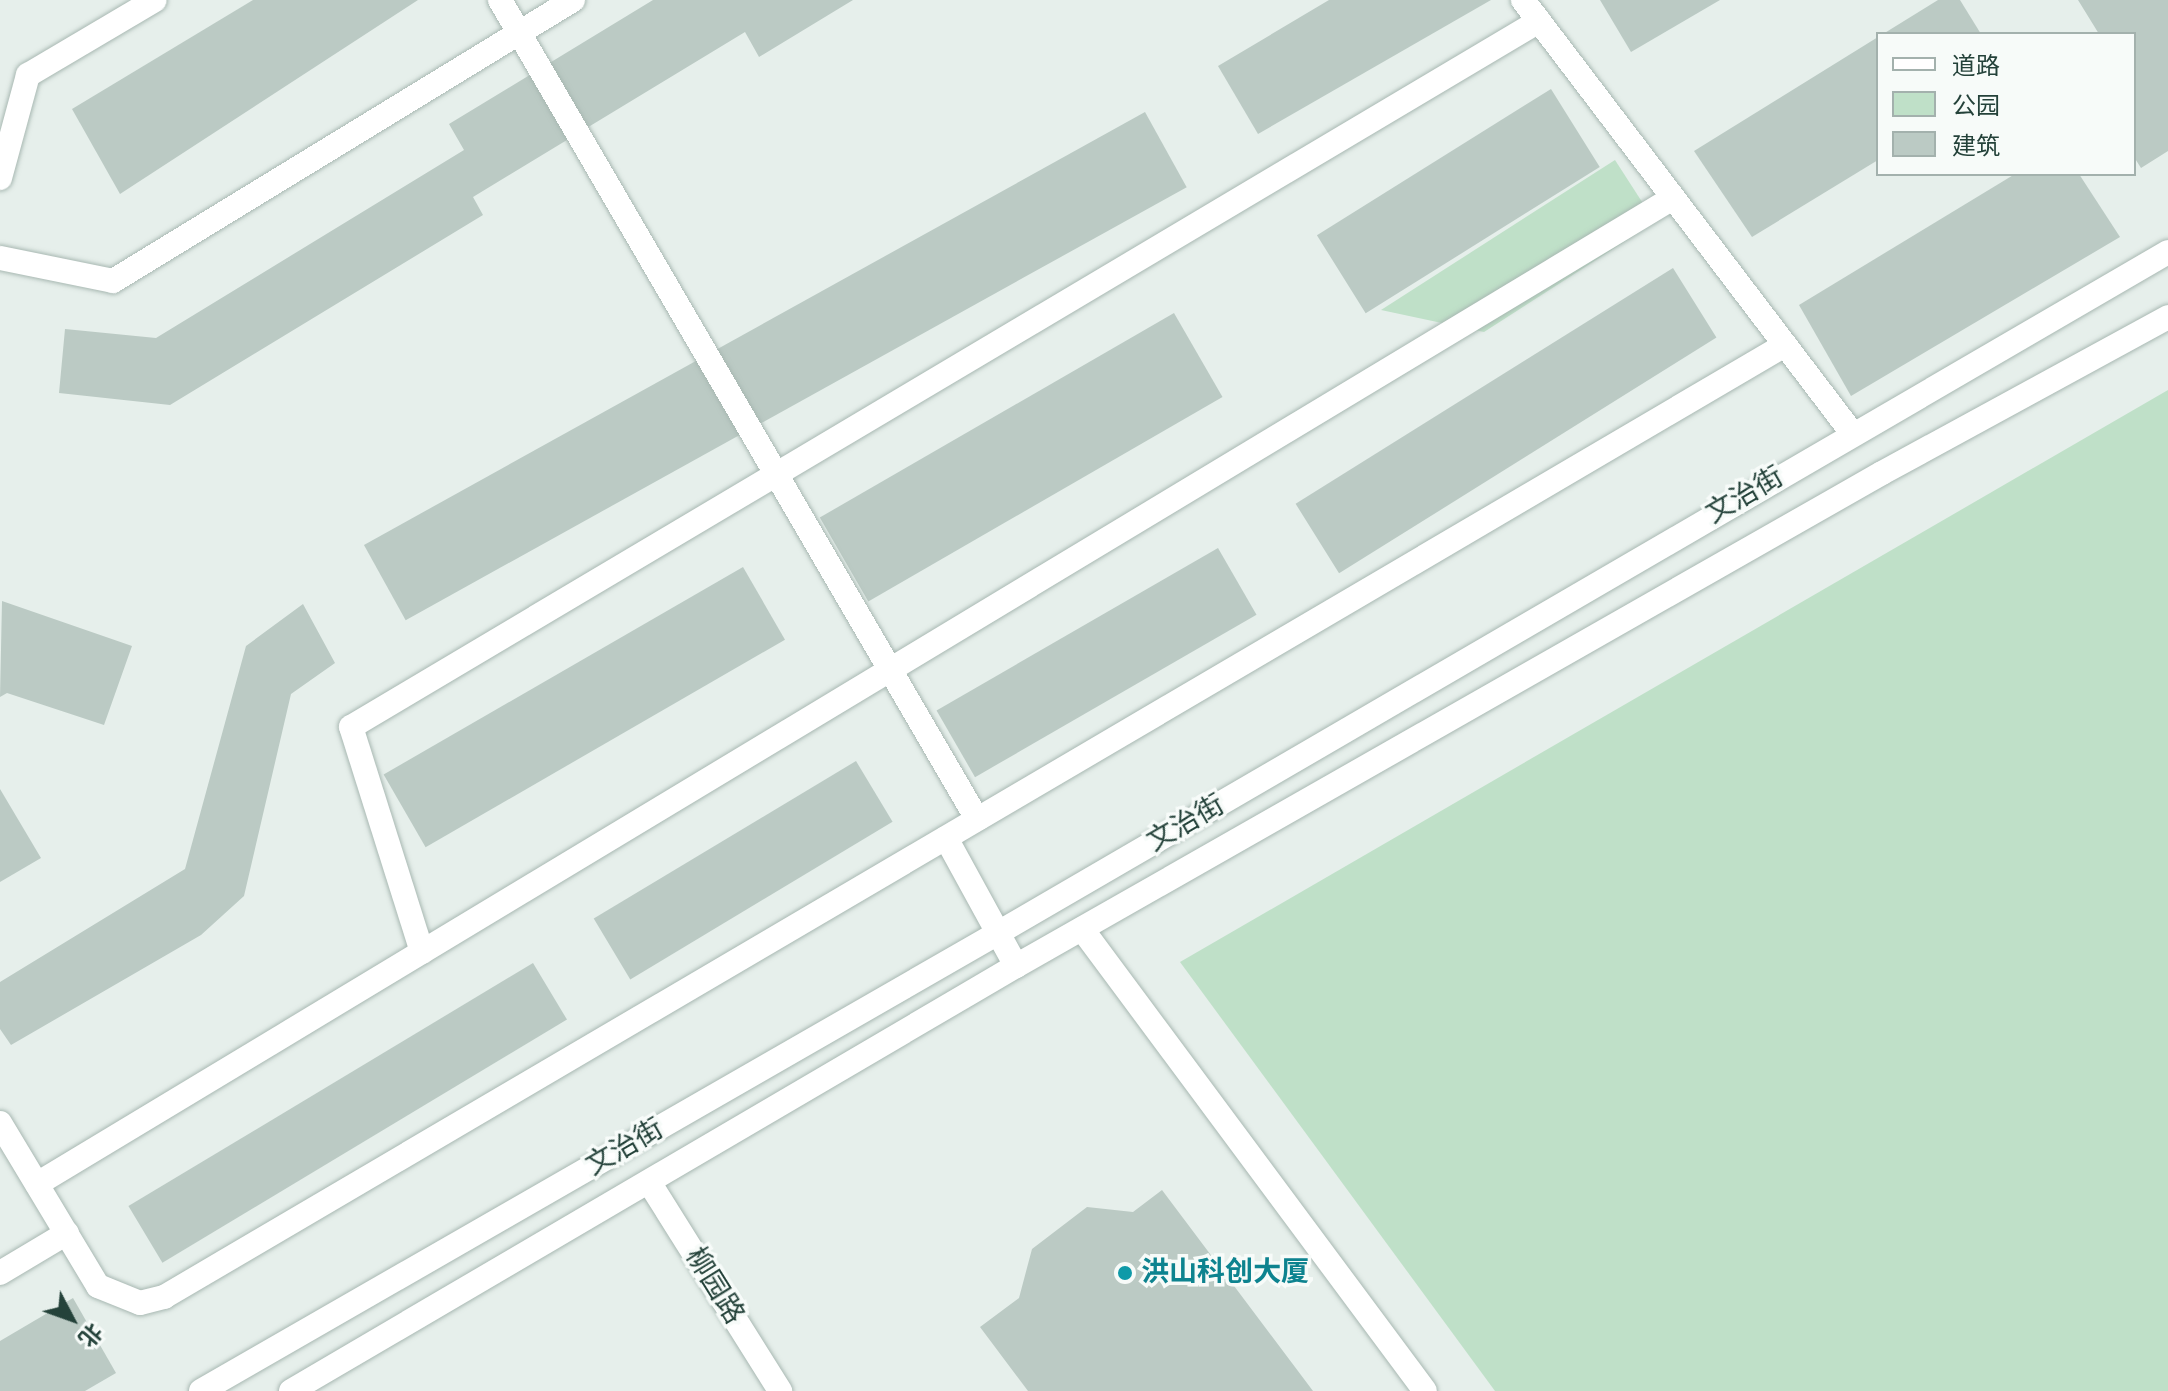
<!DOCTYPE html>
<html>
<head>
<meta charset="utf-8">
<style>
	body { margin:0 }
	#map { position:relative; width:2168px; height:1391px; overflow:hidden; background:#e6efeb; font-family:"Alegreya Sans","Noto Sans SC",sans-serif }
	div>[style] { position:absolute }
	.green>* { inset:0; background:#bfe0c8 }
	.building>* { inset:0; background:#bbcac4; transform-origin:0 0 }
	.roads { filter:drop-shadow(0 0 2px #a8b8b2) drop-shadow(0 0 2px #a8b8b2) }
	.pedestrian>* { height:24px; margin:-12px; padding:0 12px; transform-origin:12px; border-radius:12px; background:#fff }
	.minor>* { height:24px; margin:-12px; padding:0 12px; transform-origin:12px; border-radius:12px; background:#fff }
	.tertiary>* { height:24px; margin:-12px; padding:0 12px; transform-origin:12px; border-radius:12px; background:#fff }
	.secondary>* { height:24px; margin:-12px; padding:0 12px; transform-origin:12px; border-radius:12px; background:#fff }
	.dots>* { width:22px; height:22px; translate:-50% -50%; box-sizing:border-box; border:4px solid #f7fbf9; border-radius:50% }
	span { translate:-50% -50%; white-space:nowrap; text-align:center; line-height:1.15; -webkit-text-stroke:7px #f7fbf9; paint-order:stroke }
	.street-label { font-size:28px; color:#24423a }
	.culture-label { font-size:28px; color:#0d838f; font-weight:700 }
	.left { translate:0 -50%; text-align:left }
	.legend { position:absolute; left:1876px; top:32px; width:260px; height:144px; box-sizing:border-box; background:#f7fbf9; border:2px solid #a3b1ad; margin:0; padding:10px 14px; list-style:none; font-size:24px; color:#24423a }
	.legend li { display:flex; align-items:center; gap:16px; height:40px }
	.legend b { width:40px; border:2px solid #a3b1ad }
	.north { position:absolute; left:32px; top:1279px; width:80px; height:80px; -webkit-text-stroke:6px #f7fbf9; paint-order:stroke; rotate:131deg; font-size:22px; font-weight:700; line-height:32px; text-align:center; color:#24423a }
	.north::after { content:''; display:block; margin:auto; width:28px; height:36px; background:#24423a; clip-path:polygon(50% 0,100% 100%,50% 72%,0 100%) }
</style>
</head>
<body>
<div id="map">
	<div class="green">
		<i style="clip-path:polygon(1615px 160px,1655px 222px,1484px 332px,1381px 310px)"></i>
		<i style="clip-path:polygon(2168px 390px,2168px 1391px,1495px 1391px,1180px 962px)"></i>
	</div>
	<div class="building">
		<i style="clip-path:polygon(253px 0,418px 0,120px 194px,72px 109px)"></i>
		<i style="clip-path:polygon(653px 0,853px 0,759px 57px,745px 32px,473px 197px,483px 215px,170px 405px,59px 393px,65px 329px,156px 338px,464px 150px,449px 124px)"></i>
		<i style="clip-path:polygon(1329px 0,1491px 0,1258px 134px,1218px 66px)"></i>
		<i style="clip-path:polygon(1600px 0,1720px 0,1631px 52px)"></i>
		<i style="clip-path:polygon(1938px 0,1960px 0,1981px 34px,1883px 34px)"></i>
		<i style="clip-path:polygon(2078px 0,2168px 0,2168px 151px,2141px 168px,2134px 157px,2134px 34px,2099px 34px)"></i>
		<i style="clip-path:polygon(1878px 37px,1878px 160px,1752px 237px,1694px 151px)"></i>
		<i style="left:1551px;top:89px;width:92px;height:276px;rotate:58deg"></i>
		<i style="left:1145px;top:112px;width:86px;height:893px;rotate:61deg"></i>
		<i style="clip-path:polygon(2015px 174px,2079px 174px,2120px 237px,1851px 396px,1799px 305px)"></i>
		<i style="left:1673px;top:268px;width:82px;height:445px;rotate:58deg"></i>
		<i style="left:1174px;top:313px;width:97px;height:409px;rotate:60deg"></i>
		<i style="left:1218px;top:548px;width:77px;height:325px;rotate:60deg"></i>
		<i style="left:743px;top:567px;width:84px;height:415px;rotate:60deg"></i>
		<i style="clip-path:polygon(2px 601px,132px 646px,104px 725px,7px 693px,0 697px)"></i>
		<i style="clip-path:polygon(303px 604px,335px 663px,291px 694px,244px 896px,201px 935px,11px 1045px,0 1029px,0 982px,185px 869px,246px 646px)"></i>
		<i style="left:856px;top:761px;width:71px;height:306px;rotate:59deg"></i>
		<i style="clip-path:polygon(0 789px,41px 858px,0 882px)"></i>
		<i style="left:533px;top:963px;width:66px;height:472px;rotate:59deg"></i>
		<i style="clip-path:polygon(1162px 1190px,1313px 1391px,1028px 1391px,980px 1327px,1019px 1298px,1032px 1249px,1087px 1207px,1133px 1212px)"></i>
		<i style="clip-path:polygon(73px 1298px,116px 1373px,85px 1391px,0 1391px,0 1341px)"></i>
	</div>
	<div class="roads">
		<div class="pedestrian">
			<i style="left:500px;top:0;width:948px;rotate:59.78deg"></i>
			<i style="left:0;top:178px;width:107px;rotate:-74.8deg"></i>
			<i style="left:28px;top:75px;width:147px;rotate:-30.6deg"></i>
			<i style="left:0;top:258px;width:115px;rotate:11.5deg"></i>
			<i style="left:113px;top:281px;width:539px;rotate:-31.42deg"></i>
			<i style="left:422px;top:952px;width:236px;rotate:-107.5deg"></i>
			<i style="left:351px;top:727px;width:1382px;rotate:-30.72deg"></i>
			<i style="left:37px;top:1184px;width:1910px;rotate:-31.08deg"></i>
			<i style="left:0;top:1273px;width:78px;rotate:-30.8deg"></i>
		</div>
		<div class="minor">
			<i style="left:1523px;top:0;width:544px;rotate:52.77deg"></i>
			<i style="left:946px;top:838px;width:146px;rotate:61.3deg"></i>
			<i style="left:1082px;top:929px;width:575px;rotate:53.41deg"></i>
			<i style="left:0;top:1123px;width:190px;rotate:59deg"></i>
			<i style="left:98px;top:1286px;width:45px;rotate:22deg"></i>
			<i style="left:140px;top:1303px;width:25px;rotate:-14deg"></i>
			<i style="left:164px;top:1297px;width:1880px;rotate:-30.43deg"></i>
		</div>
		<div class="tertiary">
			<i style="left:649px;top:1182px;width:247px;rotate:57.9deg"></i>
		</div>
		<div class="secondary">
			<i style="left:201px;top:1391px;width:919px;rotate:-29.88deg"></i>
			<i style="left:998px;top:933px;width:1354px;rotate:-30.2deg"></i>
			<i style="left:291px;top:1391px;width:840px;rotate:-30.38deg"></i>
			<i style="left:1016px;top:966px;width:996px;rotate:-29.65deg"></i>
			<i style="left:1882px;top:473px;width:326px;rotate:-28.6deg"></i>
		</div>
	</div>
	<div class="dots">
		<i style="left:1125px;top:1273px;background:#0f9aa8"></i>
	</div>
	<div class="street-label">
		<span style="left:1745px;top:496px;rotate:-30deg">文治街</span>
		<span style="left:1186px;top:824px;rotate:-30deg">文治街</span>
		<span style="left:625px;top:1148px;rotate:-30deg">文治街</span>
		<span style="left:714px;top:1286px;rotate:58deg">柳园路</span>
	</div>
	<div class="culture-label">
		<span class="left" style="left:1141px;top:1273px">洪山科创大厦</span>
	</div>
	<ul class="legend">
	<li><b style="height:10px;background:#fff"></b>道路</li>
	<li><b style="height:22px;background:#bfe0c8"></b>公园</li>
	<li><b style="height:22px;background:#bbcac4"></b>建筑</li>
	</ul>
	<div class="north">北</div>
</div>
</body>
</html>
